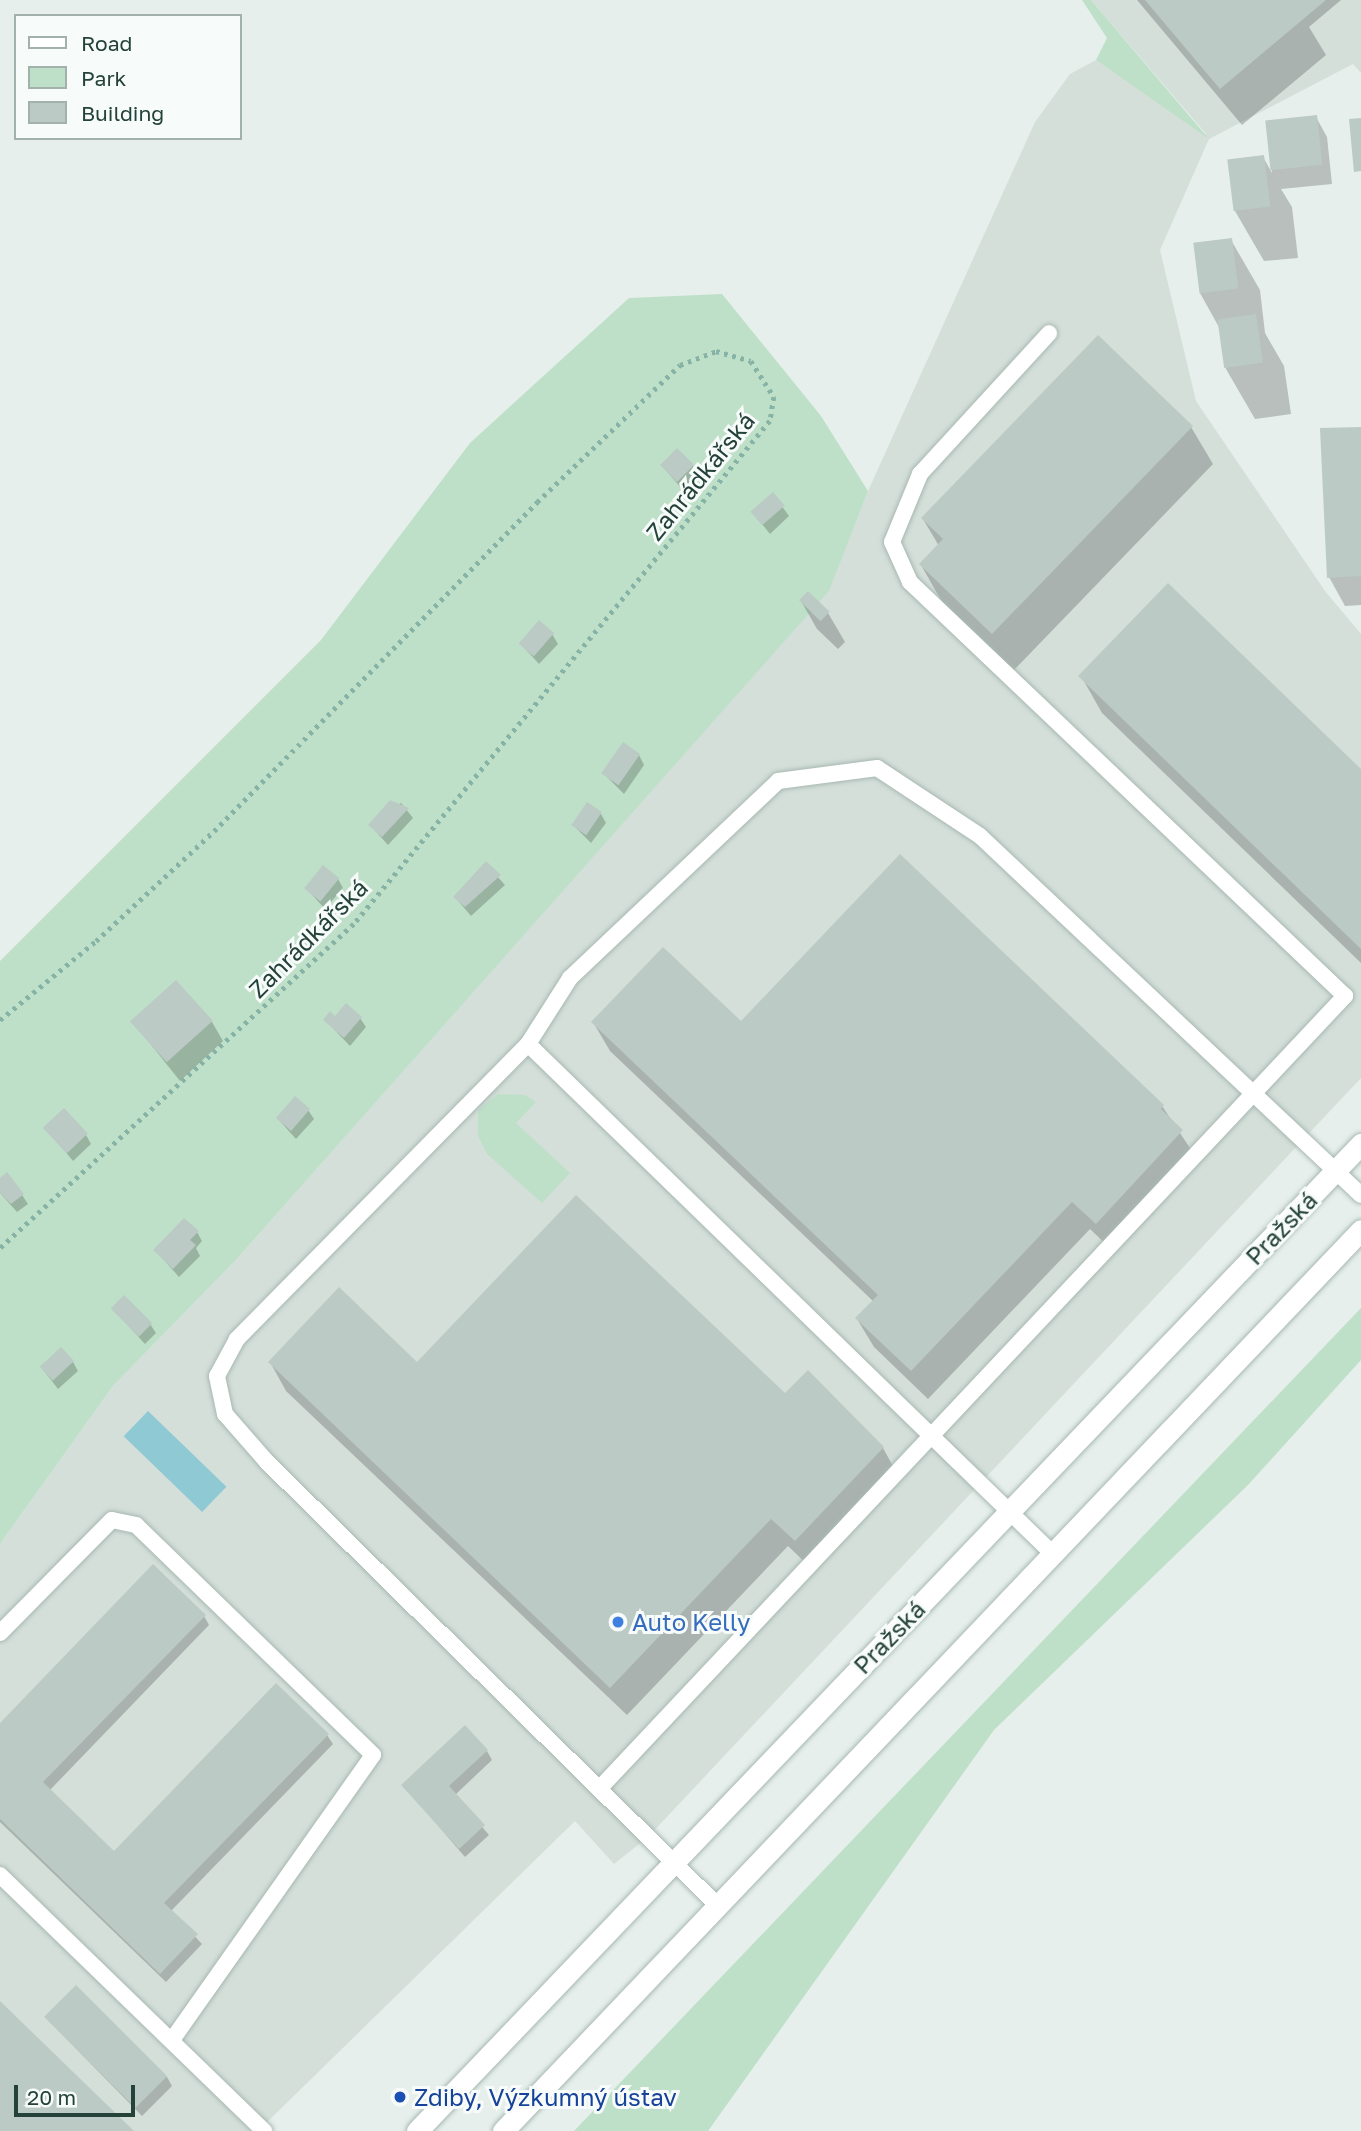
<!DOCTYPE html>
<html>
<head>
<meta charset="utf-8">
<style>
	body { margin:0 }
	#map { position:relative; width:1361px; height:2131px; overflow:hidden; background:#e6efeb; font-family:"Golos Text",sans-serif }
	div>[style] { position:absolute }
	.built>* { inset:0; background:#d4dfda }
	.green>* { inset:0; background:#bfe0c8 }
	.water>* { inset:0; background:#8ec9d4; transform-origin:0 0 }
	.shadow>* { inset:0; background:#0003 }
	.building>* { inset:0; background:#bbcac4; transform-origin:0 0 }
	.path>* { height:4.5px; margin-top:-2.25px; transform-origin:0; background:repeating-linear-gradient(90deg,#86b3a5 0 3.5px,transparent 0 8.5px) }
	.roads { filter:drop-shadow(0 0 2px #a8b8b2) drop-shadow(0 0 2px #a8b8b2) }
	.service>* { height:16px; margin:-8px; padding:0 8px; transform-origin:8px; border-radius:8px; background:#fff }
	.secondary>* { height:21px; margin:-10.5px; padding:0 10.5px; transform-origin:10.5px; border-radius:10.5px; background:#fff }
	.dots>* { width:19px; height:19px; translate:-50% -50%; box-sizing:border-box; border:4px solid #f7fbf9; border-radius:50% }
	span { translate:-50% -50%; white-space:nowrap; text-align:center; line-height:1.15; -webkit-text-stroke:6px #f7fbf9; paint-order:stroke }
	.street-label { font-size:24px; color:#24423a }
	.shop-label { font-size:24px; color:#366cbe }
	.left { translate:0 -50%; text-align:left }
	.transit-label { font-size:24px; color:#164399 }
	.legend { position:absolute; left:14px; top:14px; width:228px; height:126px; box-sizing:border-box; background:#f7fbf9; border:2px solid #a3b1ad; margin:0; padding:9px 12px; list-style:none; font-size:21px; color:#24423a }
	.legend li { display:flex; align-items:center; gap:14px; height:35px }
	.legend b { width:35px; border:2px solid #a3b1ad }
	.scale { position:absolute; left:14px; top:2085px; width:121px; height:32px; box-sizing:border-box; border:4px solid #24423a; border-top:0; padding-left:9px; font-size:21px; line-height:24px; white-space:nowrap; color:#24423a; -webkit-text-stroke:5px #f7fbf9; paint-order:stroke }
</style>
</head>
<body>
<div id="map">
	<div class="built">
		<i style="clip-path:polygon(1091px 0,1361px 0,1361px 73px,1353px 64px,1209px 139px,1160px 250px,1196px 401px,1325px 591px,1361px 634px,1361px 1078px,648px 1837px,614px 1864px,575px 1821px,258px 2131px,0 2131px,0 1544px,113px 1386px,234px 1262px,828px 591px,868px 491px,1035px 122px,1070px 74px,1096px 60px,1207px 135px)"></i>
	</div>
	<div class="green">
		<i style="clip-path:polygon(1082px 0,1091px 0,1209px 139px,1096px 60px,1107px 38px)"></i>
		<i style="clip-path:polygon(722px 294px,821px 416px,868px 491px,829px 591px,234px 1262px,113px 1386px,0 1544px,0 961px,321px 640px,470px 443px,629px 298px)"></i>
		<i style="clip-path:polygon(498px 1094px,525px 1095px,536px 1102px,516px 1123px,570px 1173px,542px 1203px,487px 1154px,478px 1136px,478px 1110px)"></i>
		<i style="clip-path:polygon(1361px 1308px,1361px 1360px,1248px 1485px,994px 1730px,708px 2131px,574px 2131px)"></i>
	</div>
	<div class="water">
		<i style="left:148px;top:1411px;width:109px;height:35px;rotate:44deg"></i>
	</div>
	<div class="shadow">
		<i style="clip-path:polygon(1137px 0,1341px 0,1309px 27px,1326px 55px,1242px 125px)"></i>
		<i style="clip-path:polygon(1316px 117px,1327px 137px,1332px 184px,1281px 189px,1292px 207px,1298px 258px,1264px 261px,1235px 211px,1229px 161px,1263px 157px,1272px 173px,1267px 122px)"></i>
		<i style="clip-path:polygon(1231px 240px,1260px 290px,1265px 333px,1284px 366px,1291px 414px,1255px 419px,1226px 369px,1220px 329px,1200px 293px)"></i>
		<i style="clip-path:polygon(1191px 427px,1213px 464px,1014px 670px,942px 602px,921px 565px,939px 546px,923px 519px)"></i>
		<i style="clip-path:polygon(1361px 428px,1361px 605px,1345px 606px,1329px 577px)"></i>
		<i style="clip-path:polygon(662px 466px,693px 466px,698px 475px,683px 490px)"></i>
		<i style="clip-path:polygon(773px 494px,789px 516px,770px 534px,753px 513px)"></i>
		<i style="clip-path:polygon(801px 601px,828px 613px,845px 642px,838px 649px,817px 629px)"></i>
		<i style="clip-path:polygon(552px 634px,558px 644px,539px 664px,520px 643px)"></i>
		<i style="clip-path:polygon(1081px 676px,1361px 772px,1361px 963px,1102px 713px)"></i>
		<i style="clip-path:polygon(639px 755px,644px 765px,624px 794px,604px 774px)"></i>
		<i style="clip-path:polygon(401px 803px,413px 818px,388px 845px,370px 825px)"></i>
		<i style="clip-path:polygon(601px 814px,606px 823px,591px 843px,573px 825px)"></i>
		<i style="clip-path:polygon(486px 864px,505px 885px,471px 916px,455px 897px)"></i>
		<i style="clip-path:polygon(338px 879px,343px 888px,325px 909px,306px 888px)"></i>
		<i style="clip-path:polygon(335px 1018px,360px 1018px,366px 1027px,350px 1046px,325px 1020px)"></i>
		<i style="clip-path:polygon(133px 1022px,212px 1022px,223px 1041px,180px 1081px)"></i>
		<i style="clip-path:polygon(593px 1022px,741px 1024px,1162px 1106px,1198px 1160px,1113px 1251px,1090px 1229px,928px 1399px,874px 1347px,857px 1319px,874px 1302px,610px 1051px)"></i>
		<i style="clip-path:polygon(308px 1110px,314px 1119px,296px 1139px,278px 1119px)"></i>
		<i style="clip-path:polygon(45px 1127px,86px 1135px,91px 1144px,73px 1161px)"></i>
		<i style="clip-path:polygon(0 1180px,22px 1195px,28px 1204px,17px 1212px,0 1193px)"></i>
		<i style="clip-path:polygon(197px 1232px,202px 1241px,196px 1248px,200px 1256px,179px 1277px,155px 1250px)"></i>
		<i style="clip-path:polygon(113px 1309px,150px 1324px,156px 1333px,145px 1344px)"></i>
		<i style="clip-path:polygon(73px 1362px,78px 1371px,58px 1389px,41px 1367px)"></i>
		<i style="clip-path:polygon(270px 1362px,417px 1364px,785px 1396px,808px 1372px,883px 1448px,899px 1477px,812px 1569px,788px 1546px,627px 1715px,286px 1391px)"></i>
		<i style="clip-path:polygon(204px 1616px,209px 1625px,49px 1791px,114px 1853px,327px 1735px,333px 1744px,171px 1911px,202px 1944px,166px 1982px,0 1822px,0 1726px)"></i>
		<i style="clip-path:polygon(487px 1751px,492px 1760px,455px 1795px,489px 1835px,465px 1857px,403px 1785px)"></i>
		<i style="clip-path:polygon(45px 2017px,167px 2077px,172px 2086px,142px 2116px)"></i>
	</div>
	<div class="building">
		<i style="clip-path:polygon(1145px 0,1326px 0,1220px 89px)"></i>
		<i style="left:1317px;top:115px;width:50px;height:52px;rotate:84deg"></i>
		<i style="clip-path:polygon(1361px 118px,1361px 171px,1354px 172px,1349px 119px)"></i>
		<i style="left:1264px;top:155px;width:52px;height:37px;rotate:83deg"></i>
		<i style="left:1232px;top:238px;width:51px;height:39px;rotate:83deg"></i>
		<i style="left:1256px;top:314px;width:49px;height:39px;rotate:82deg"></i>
		<i style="clip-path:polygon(1098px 335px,1193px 426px,992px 634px,919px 564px,943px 539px,921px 518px)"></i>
		<i style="clip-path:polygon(1361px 427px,1361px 576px,1327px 578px,1320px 428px)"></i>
		<i style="left:677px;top:448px;width:24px;height:24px;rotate:45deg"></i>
		<i style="left:773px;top:492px;width:18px;height:30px;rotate:49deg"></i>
		<i style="clip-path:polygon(1168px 583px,1361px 769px,1361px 949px,1078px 676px)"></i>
		<i style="left:808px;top:591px;width:30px;height:13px;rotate:44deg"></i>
		<i style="left:539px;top:620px;width:20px;height:31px;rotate:41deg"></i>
		<i style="left:623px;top:742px;width:21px;height:38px;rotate:35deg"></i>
		<i style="clip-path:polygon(390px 800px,409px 808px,382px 837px,368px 825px)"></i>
		<i style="left:587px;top:802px;width:18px;height:28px;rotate:34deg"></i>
		<i style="clip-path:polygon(900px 854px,1164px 1105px,1161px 1109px,1183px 1130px,1096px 1224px,1072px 1202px,911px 1371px,855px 1318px,878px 1295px,591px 1022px,663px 947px,741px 1021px)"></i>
		<i style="clip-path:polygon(486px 861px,501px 875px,465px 907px,453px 897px)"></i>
		<i style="left:323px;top:865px;width:21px;height:30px;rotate:39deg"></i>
		<i style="left:176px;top:980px;width:55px;height:62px;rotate:48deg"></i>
		<i style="clip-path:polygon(346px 1003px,362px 1017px,344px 1038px,323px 1020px,330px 1011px,335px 1016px)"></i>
		<i style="left:295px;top:1096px;width:20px;height:29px;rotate:41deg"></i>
		<i style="left:64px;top:1108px;width:35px;height:29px;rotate:47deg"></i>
		<i style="clip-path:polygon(7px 1172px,24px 1194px,11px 1204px,0 1193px,0 1178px)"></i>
		<i style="clip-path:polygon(576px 1195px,785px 1393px,808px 1370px,884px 1447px,795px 1541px,771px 1519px,610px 1688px,268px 1362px,339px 1287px,417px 1362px)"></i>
		<i style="clip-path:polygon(184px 1218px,199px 1231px,190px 1240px,196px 1245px,173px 1269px,153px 1250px)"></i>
		<i style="left:124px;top:1295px;width:40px;height:19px;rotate:45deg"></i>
		<i style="left:61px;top:1347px;width:19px;height:29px;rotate:47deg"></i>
		<i style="clip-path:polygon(153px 1564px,206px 1615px,43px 1782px,114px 1851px,276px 1683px,329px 1734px,164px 1903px,198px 1934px,160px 1974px,0 1819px,0 1723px)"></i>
		<i style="clip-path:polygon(465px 1725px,488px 1750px,449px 1786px,485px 1825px,459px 1849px,401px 1785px)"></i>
		<i style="left:76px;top:1985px;width:129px;height:45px;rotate:45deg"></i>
		<i style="clip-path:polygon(0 2001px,134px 2131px,0 2131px)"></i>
	</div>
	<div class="path">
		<i style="left:0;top:1020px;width:124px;rotate:-39.5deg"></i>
		<i style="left:96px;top:941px;width:161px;rotate:-43deg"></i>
		<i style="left:214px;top:831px;width:461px;rotate:-45.5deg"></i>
		<i style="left:537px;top:502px;width:198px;rotate:-43.8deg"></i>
		<i style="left:680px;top:365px;width:39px;rotate:-21deg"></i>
		<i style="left:716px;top:351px;width:36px;rotate:16deg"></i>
		<i style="left:751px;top:361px;width:43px;rotate:57.4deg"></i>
		<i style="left:774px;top:397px;width:24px;rotate:99deg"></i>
		<i style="left:770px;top:421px;width:653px;rotate:129.59deg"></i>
		<i style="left:354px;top:924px;width:480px;rotate:137.5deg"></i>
	</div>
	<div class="roads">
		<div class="service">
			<i style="left:528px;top:1044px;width:78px;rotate:-57.5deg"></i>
			<i style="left:570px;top:978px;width:286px;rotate:-43.4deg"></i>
			<i style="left:778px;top:781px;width:100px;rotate:-7.5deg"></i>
			<i style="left:877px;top:768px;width:123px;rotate:33.4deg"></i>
			<i style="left:980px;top:836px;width:523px;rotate:43.3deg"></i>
			<i style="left:0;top:1633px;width:159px;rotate:-45.3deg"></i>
			<i style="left:112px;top:1520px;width:25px;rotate:12deg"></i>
			<i style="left:136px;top:1525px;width:330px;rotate:44.1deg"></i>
			<i style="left:373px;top:1755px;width:347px;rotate:125.2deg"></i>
			<i style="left:599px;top:1789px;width:1089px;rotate:-46.75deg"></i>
			<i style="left:1345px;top:996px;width:601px;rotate:-136.42deg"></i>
			<i style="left:910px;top:582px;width:44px;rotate:-114.2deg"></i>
			<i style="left:892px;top:542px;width:74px;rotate:-67.6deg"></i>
			<i style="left:920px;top:474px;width:191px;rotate:-47.5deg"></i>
			<i style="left:0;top:1875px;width:368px;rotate:44.1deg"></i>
			<i style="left:717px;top:1905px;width:631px;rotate:-135.45deg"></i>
			<i style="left:267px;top:1462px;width:64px;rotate:-131.2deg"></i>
			<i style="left:225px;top:1414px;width:39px;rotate:-102deg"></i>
			<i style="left:217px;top:1376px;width:42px;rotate:-61.6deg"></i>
			<i style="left:237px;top:1339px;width:414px;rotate:-45.4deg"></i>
			<i style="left:528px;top:1044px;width:732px;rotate:44.17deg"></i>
		</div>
		<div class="secondary">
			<i style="left:417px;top:2131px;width:1366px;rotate:-46.28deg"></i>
			<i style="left:503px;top:2131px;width:1244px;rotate:-46.4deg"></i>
		</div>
	</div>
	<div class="dots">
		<i style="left:618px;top:1622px;background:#3f7fe0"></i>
		<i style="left:400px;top:2097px;background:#1a4fb4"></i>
	</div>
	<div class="street-label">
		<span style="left:700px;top:476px;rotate:-51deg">Zahrádkářská</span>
		<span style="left:308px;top:938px;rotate:-45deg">Zahrádkářská</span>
		<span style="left:1281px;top:1228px;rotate:-46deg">Pražská</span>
		<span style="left:889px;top:1637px;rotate:-46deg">Pražská</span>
	</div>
	<div class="shop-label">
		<span class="left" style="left:632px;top:1622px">Auto Kelly</span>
	</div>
	<div class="transit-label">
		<span class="left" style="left:414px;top:2097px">Zdiby, Výzkumný ústav</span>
	</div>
	<ul class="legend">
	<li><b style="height:9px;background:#fff"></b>Road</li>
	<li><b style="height:19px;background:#bfe0c8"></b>Park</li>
	<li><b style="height:19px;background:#bbcac4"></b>Building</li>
	</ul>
	<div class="scale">20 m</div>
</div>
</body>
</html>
